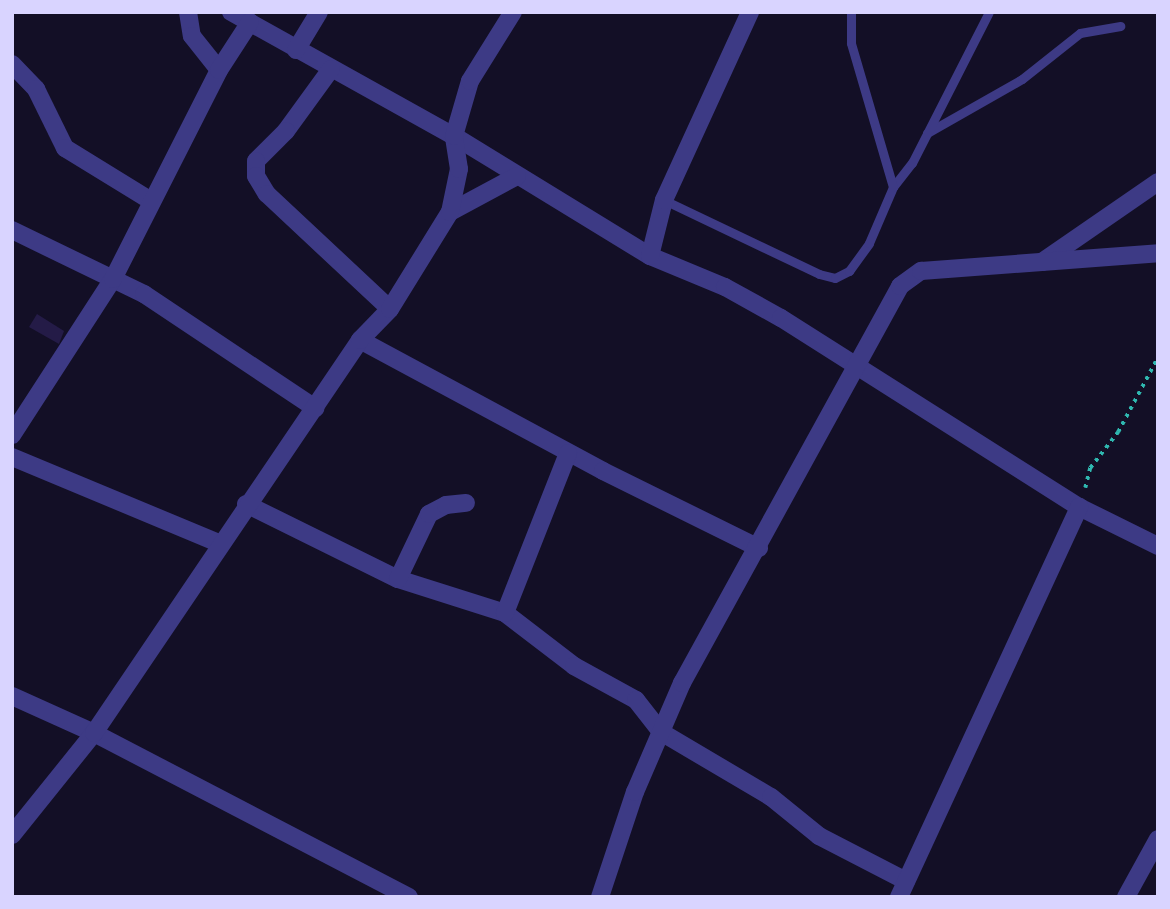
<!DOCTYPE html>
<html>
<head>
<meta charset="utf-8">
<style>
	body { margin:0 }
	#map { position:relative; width:1170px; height:909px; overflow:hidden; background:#130f26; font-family:Roboto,sans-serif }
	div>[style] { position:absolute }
	.building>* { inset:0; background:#241b47 }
	.path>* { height:3.5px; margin-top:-1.75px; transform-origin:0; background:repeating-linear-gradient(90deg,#2fb8b0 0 3.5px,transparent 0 8.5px) }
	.service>* { height:9px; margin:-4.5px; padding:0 4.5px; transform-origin:4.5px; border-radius:4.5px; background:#3d3a85 }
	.minor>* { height:18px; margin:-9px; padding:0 9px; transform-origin:9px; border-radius:9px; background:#3d3a85 }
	span { translate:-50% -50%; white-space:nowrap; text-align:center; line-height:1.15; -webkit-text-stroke:5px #130f26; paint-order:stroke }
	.frame { position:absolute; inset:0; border:14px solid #d9d4ff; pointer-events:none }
</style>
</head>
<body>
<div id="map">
	<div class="building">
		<i style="clip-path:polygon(37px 314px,64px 331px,59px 344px,29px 327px)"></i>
	</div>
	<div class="path">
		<i style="left:1085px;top:488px;width:21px;rotate:-76deg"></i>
		<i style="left:1090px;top:468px;width:46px;rotate:-52.1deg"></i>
		<i style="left:1118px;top:432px;width:85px;rotate:-61.9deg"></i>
	</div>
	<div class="service">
		<i style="left:927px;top:133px;width:109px;rotate:-29.6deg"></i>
		<i style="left:1022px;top:79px;width:74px;rotate:-38.4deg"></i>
		<i style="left:1080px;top:33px;width:41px;rotate:-9.9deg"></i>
		<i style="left:893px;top:187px;width:31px;rotate:-52deg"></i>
		<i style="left:912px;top:163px;width:169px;rotate:-63deg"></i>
		<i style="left:664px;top:200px;width:172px;rotate:25.5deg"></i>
		<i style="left:819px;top:274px;width:16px;rotate:14deg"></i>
		<i style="left:835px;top:278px;width:16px;rotate:-27deg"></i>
		<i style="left:849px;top:271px;width:34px;rotate:-54deg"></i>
		<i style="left:869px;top:243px;width:61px;rotate:-66.8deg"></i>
		<i style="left:893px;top:187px;width:150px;rotate:-106.3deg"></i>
		<i style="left:851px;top:43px;width:31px;rotate:-90deg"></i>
	</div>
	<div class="minor">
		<i style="left:188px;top:12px;width:24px;rotate:81deg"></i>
		<i style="left:192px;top:36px;width:43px;rotate:51.5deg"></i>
		<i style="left:231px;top:12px;width:255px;rotate:29.1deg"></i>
		<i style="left:454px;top:136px;width:230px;rotate:31.5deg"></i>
		<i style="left:650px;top:256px;width:81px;rotate:22.5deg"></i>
		<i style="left:725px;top:287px;width:64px;rotate:29deg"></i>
		<i style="left:781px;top:318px;width:353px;rotate:32.4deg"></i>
		<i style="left:1079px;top:507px;width:88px;rotate:26.3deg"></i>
		<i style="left:296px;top:50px;width:44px;rotate:-58.8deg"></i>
		<i style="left:12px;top:64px;width:35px;rotate:46deg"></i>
		<i style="left:36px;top:89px;width:66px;rotate:63.8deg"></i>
		<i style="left:65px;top:148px;width:101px;rotate:31.6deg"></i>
		<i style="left:331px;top:69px;width:77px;rotate:126deg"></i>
		<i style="left:286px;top:131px;width:42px;rotate:135deg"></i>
		<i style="left:256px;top:161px;width:15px;rotate:90deg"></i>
		<i style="left:256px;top:176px;width:21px;rotate:59deg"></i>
		<i style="left:267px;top:194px;width:168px;rotate:43.1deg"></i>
		<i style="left:450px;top:212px;width:76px;rotate:-28.2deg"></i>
		<i style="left:12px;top:230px;width:147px;rotate:25.9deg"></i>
		<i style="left:144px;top:294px;width:206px;rotate:33.7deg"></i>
		<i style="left:650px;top:256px;width:58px;rotate:-76deg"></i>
		<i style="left:664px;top:200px;width:207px;rotate:-65.4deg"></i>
		<i style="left:1042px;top:262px;width:141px;rotate:-34.6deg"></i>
		<i style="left:360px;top:340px;width:276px;rotate:28.3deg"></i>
		<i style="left:603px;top:471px;width:174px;rotate:26.3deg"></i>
		<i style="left:12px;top:435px;width:186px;rotate:-57.1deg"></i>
		<i style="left:113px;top:279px;width:234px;rotate:-63.1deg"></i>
		<i style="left:219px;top:70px;width:57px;rotate:-57.1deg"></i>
		<i style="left:12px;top:457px;width:224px;rotate:22.6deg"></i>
		<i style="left:246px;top:504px;width:169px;rotate:26.3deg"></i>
		<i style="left:398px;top:579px;width:112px;rotate:17.6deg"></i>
		<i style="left:505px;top:613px;width:87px;rotate:37.5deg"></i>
		<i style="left:574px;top:666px;width:71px;rotate:28.7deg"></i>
		<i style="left:636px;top:700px;width:41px;rotate:52deg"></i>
		<i style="left:661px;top:732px;width:128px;rotate:30.6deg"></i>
		<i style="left:771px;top:797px;width:62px;rotate:39.1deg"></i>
		<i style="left:819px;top:836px;width:98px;rotate:27.3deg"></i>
		<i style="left:398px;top:579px;width:72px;rotate:-64.5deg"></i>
		<i style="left:429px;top:514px;width:19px;rotate:-28deg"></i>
		<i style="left:446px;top:505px;width:20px;rotate:-6deg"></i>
		<i style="left:505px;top:613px;width:172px;rotate:-68.5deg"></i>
		<i style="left:12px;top:696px;width:90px;rotate:24.3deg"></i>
		<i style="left:94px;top:733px;width:355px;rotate:27.5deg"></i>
		<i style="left:12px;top:835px;width:131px;rotate:-51.2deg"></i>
		<i style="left:94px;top:733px;width:475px;rotate:-55.9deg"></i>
		<i style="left:360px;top:340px;width:43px;rotate:-45.9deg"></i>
		<i style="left:390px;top:309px;width:114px;rotate:-58.3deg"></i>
		<i style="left:450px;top:212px;width:44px;rotate:-78.2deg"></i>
		<i style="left:459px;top:169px;width:33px;rotate:-99deg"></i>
		<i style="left:454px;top:136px;width:57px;rotate:-73.8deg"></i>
		<i style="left:470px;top:81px;width:81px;rotate:-58.1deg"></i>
		<i style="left:600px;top:897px;width:111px;rotate:-71.6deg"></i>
		<i style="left:635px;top:792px;width:119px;rotate:-66.7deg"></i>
		<i style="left:682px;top:683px;width:453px;rotate:-61.2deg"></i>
		<i style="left:900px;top:286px;width:26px;rotate:-36deg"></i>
		<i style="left:921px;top:271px;width:238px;rotate:-4.3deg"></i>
		<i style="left:899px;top:897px;width:430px;rotate:-65.2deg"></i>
		<i style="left:1126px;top:897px;width:66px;rotate:-61.1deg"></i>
	</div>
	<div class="frame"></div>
</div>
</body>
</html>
